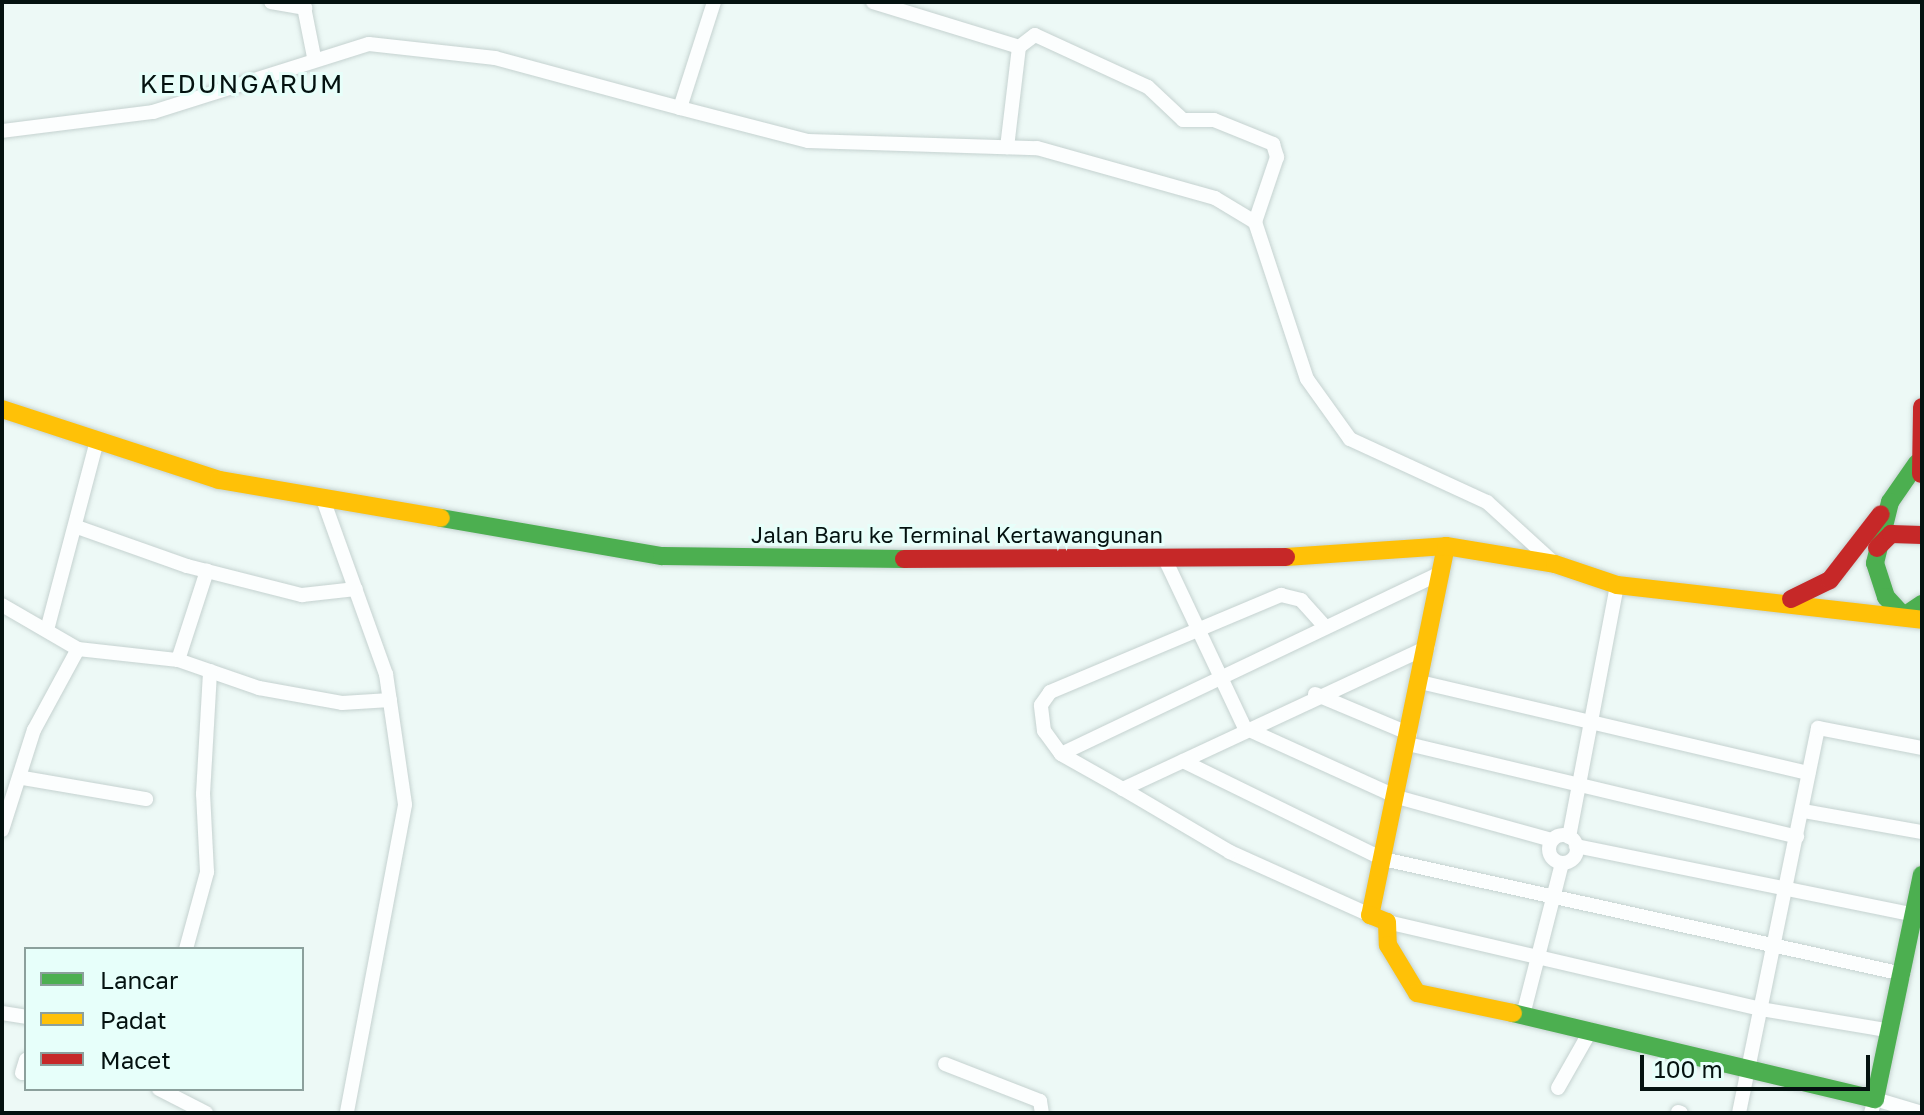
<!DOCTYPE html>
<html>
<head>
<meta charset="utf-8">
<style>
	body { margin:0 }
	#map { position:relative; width:1924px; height:1115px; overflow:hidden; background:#edf9f6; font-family:"Golos Text",sans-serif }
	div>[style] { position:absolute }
	.roads { filter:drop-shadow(0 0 2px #c5d2d0) drop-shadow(0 0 2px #c5d2d0) }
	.street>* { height:14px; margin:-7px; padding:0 7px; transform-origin:7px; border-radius:7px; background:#fcfefe }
	.street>.ring { margin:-7px; padding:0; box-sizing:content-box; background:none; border:14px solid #fcfefe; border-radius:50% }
	.fast>* { height:18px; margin:-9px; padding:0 9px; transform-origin:9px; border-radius:9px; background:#4caf50 }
	.slow>* { height:18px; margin:-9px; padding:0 9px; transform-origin:9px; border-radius:9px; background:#ffc107 }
	.jam>* { height:18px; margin:-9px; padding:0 9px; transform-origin:9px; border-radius:9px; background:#c62828 }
	span { translate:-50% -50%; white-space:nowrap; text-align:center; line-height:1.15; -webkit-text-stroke:6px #e7fffa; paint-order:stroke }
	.street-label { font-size:22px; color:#041210 }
	.quarter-label { font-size:26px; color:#041210; letter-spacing:2px }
	.frame { position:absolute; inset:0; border:4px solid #041210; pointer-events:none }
	.legend { position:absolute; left:24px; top:947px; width:280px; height:144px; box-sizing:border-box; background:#e7fffa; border:2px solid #8ca09c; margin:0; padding:10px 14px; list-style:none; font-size:24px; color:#041210 }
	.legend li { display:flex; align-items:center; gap:16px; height:40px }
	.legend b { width:40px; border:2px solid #8ca09c }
	.scale { position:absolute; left:1640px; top:1055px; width:230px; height:36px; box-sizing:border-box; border:4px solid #041210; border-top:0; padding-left:10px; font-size:24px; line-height:28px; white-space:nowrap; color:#041210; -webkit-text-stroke:6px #e7fffa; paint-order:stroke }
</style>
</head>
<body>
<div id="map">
	<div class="roads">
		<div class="street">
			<i style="left:271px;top:2px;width:35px;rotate:10deg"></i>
			<i style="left:303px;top:2px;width:56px;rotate:78.7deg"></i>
			<i style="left:873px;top:2px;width:153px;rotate:17.1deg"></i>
			<i style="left:1019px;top:47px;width:101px;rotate:96.8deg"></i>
			<i style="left:1019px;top:47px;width:20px;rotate:-37deg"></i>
			<i style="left:1035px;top:35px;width:124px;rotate:24.7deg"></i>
			<i style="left:1148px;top:87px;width:48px;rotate:43.3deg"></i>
			<i style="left:1183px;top:120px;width:31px"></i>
			<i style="left:1214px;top:120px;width:64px;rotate:22.1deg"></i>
			<i style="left:1273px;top:144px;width:14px;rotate:73deg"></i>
			<i style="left:1277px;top:157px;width:69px;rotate:108.7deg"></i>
			<i style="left:680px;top:108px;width:132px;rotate:14.5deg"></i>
			<i style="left:808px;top:141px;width:229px;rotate:1.8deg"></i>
			<i style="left:1037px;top:148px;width:185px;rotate:15.7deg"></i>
			<i style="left:1215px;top:198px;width:47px;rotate:31deg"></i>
			<i style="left:1255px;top:222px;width:165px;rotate:71.7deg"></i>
			<i style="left:1307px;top:379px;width:74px;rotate:54.4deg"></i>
			<i style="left:1350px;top:439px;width:151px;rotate:24.7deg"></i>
			<i style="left:1487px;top:502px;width:91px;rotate:42.3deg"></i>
			<i style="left:2px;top:131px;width:152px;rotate:-7.2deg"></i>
			<i style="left:153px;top:112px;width:226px;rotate:-17.5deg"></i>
			<i style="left:369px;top:44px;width:127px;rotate:6.3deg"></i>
			<i style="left:495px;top:58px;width:192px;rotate:15.1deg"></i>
			<i style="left:680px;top:108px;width:111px;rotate:-72.2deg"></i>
			<i style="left:324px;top:502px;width:183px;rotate:70.2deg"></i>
			<i style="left:386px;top:674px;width:132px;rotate:81.7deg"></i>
			<i style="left:405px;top:805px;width:313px;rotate:100.7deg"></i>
			<i style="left:77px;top:527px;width:117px;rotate:19.5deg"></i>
			<i style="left:187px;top:566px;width:119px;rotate:14.2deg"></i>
			<i style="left:302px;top:595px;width:54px;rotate:-6.3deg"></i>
			<i style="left:1165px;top:559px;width:187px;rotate:64.7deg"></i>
			<i style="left:1245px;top:728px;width:167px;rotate:24.4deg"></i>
			<i style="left:1397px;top:797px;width:161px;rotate:15.5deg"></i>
			<i style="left:2px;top:605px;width:88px;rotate:30.1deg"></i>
			<i style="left:47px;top:630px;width:191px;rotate:-75.2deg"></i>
			<i style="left:178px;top:660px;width:94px;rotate:-72deg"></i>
			<i style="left:1420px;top:682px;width:399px;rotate:13.2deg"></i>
			<i style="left:1315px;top:694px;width:103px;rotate:22.8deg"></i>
			<i style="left:1408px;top:744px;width:400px;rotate:13.4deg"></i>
			<i style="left:1061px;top:754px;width:422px;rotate:-25.5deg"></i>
			<i style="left:1183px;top:761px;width:223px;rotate:26.1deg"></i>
			<i style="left:1383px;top:859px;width:533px;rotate:12.47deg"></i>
			<i style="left:23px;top:778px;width:125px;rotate:9.7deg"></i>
			<i style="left:1123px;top:789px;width:71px;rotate:-150.6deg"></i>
			<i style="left:1061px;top:754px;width:29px;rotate:-126deg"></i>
			<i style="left:1044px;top:731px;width:26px;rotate:-97deg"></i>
			<i style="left:1041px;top:705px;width:16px;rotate:-55deg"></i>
			<i style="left:1050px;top:692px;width:251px;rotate:-22.8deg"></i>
			<i style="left:1281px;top:595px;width:21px;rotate:14deg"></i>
			<i style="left:1301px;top:600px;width:36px;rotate:48deg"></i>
			<i style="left:1804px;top:811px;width:120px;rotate:10.1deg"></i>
			<i style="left:2px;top:830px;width:105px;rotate:-72.3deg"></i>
			<i style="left:34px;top:730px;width:92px;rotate:-61.5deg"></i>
			<i style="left:78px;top:649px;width:101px;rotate:6.3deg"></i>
			<i style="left:178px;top:660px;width:86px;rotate:19.1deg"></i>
			<i style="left:259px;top:688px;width:84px;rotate:10.2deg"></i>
			<i style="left:342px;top:703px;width:48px;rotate:-3.6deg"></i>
			<i class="ring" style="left:1549px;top:835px;width:14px;height:14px"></i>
			<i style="left:1569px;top:837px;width:257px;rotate:-79.2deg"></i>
			<i style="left:1576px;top:846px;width:345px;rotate:11.5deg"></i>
			<i style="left:1370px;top:915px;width:154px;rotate:-155.8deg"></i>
			<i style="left:1230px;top:852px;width:124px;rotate:-149.5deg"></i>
			<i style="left:1123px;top:789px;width:336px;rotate:-25deg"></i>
			<i style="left:1387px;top:922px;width:384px;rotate:13.1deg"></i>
			<i style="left:1761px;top:1009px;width:128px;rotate:9.5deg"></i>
			<i style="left:186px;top:949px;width:80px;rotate:-74.7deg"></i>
			<i style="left:207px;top:872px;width:78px;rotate:-92.9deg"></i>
			<i style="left:203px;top:794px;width:123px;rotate:-86.7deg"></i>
			<i style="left:2px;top:1013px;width:24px;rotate:9deg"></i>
			<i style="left:1523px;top:1015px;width:157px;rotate:-75.6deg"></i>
			<i style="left:945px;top:1064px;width:102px;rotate:21.3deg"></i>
			<i style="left:1040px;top:1101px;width:12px;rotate:81deg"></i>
			<i style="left:22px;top:1073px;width:14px;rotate:-73deg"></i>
			<i style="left:1558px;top:1088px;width:67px;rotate:-60.4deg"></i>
			<i style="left:159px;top:1089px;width:53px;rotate:27.1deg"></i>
			<i style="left:1678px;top:1112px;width:3px;rotate:18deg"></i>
			<i style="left:1739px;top:1113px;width:393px;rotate:-78.4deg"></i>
			<i style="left:1818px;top:728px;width:106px;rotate:10.9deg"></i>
			<i style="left:1871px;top:1113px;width:15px;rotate:-74deg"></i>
			<i style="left:1875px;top:1099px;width:49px;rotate:16.6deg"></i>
		</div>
		<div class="fast">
			<i style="left:1917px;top:463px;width:47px;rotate:124.7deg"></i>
			<i style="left:1890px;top:502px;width:63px;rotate:103.8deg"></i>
			<i style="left:1875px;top:563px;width:36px;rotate:72deg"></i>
			<i style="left:1886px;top:597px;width:26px;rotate:47deg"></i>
			<i style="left:1904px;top:616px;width:22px;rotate:-34deg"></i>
			<i style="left:441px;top:518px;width:224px;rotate:9.8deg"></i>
			<i style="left:662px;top:556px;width:242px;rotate:0.7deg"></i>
			<i style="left:1513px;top:1013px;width:372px;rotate:13.4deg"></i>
			<i style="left:1875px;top:1099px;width:229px;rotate:-78.2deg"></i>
		</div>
		<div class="slow">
			<i style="left:2px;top:409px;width:228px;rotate:18.1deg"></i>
			<i style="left:219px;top:480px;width:225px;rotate:9.7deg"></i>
			<i style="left:1446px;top:546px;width:377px;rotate:101.6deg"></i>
			<i style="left:1370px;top:915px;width:18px;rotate:22deg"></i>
			<i style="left:1387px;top:922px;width:23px;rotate:88deg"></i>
			<i style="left:1388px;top:945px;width:56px;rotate:58.9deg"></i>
			<i style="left:1417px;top:993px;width:98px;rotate:11.8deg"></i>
			<i style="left:1286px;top:557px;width:160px;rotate:-3.9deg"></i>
			<i style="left:1446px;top:546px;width:110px;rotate:9.4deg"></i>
			<i style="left:1555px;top:564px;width:65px;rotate:18.7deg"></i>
			<i style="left:1617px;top:585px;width:307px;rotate:6.5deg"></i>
		</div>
		<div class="jam">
			<i style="left:1921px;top:474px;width:67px;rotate:-89.1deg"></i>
			<i style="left:1877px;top:548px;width:20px;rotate:-45deg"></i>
			<i style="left:1891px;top:534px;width:31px;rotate:2deg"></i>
			<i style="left:904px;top:559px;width:382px;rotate:-0.3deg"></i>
			<i style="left:1791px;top:599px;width:43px;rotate:-26deg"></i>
			<i style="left:1830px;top:580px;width:83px;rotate:-52.3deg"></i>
		</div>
	</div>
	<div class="street-label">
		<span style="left:957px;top:535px">Jalan Baru ke Terminal Kertawangunan</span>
	</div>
	<div class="quarter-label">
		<span style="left:242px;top:84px">KEDUNGARUM</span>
	</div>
	<div class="frame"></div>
	<ul class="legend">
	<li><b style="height:10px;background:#4caf50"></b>Lancar</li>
	<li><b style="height:10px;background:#ffc107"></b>Padat</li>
	<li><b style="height:10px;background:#c62828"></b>Macet</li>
	</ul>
	<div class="scale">100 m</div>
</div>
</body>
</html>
